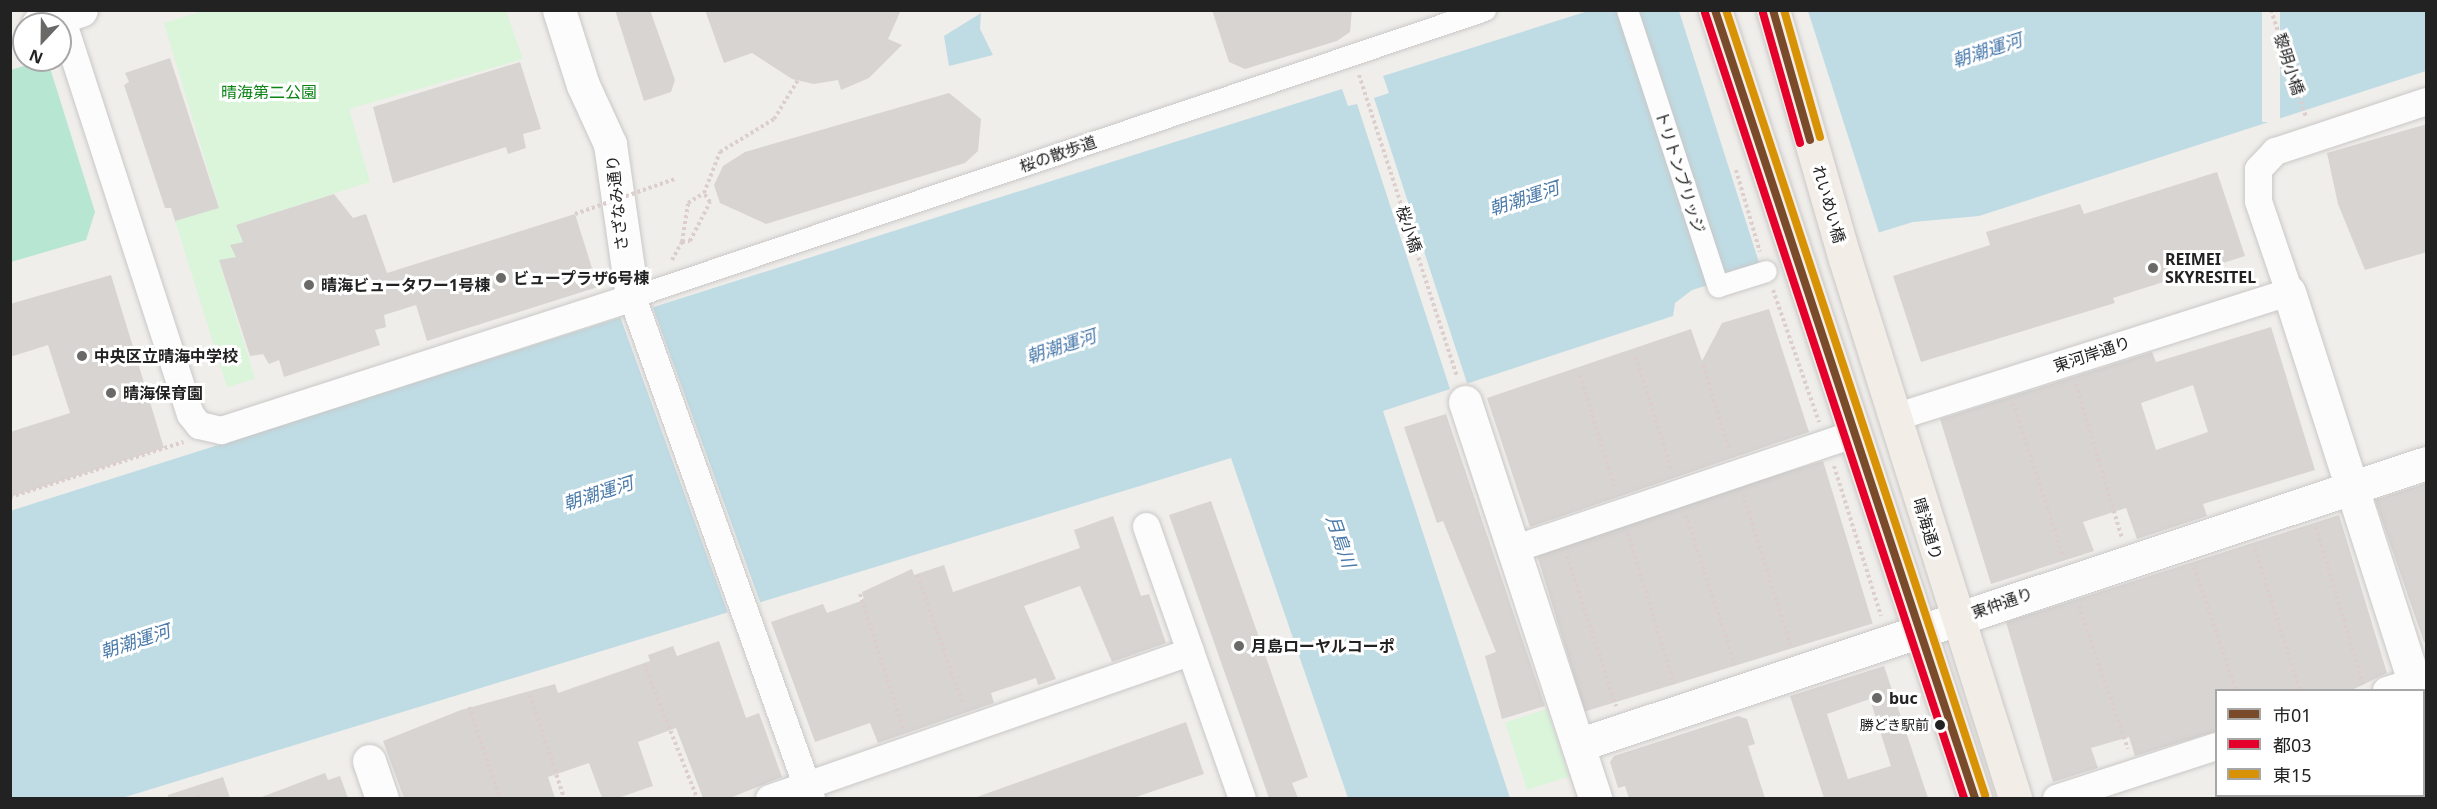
<!DOCTYPE html>
<html>
<head>
<meta charset="utf-8">
<style>
	body { margin:0 }
	#map { position:relative; width:2437px; height:809px; overflow:hidden; background:#f0eeeb; font-family:"Noto Sans","Noto Sans JP",sans-serif }
	div>[style] { position:absolute }
	.park>* { inset:0; background:#daf5da; transform-origin:0 0 }
	.pitch>* { inset:0; background:#b7e6d2 }
	.water>* { inset:0; background:#bfdbe3 }
	.pier>* { inset:0; background:#f0eeeb; transform-origin:0 0 }
	.building>* { inset:0; background:#d7d4d2; transform-origin:0 0 }
	.path>* { height:4px; margin-top:-2px; transform-origin:0; background:repeating-linear-gradient(90deg,#dccecd 0 3px,transparent 0 6px) }
	.roads { filter:drop-shadow(0 0 2px #c9c8c7) drop-shadow(0 0 2px #c9c8c7) }
	.pedestrian>* { height:21px; margin:-10.5px; padding:0 10.5px; transform-origin:10.5px; border-radius:10.5px; background:#fdfcfc }
	.minor>* { height:27px; margin:-13.5px; padding:0 13.5px; transform-origin:13.5px; border-radius:13.5px; background:#fdfcfc }
	.tertiary>* { height:33px; margin:-16.5px; padding:0 16.5px; transform-origin:16.5px; border-radius:16.5px; background:#fdfcfc }
	.primary>* { height:33px; margin:-16.5px; padding:0 16.5px; transform-origin:16.5px; border-radius:16.5px; background:#f3ede7 }
	.path-bridge>* { height:4px; margin-top:-2px; transform-origin:0; background:repeating-linear-gradient(90deg,#dccecd 0 3px,transparent 0 6px) }
	.bus-1>* { height:8px; margin:-4px; padding:0 4px; transform-origin:4px; border-radius:4px; background:#7a4b2a }
	.bus-2>* { height:8px; margin:-4px; padding:0 4px; transform-origin:4px; border-radius:4px; background:#e4002b }
	.bus-3>* { height:8px; margin:-4px; padding:0 4px; transform-origin:4px; border-radius:4px; background:#d79205 }
	.dots>* { width:16px; height:16px; translate:-50% -50%; box-sizing:border-box; border:3px solid #fff; border-radius:50% }
	span { translate:-50% -50%; white-space:nowrap; text-align:center; line-height:1.15; -webkit-text-stroke:6px #fff; paint-order:stroke }
	.bus-label { font-size:14px; color:#222 }
	.right { translate:-100% -50%; text-align:right }
	.street-label { font-size:16px; color:#222 }
	.park-label { font-size:16px; color:#0c8416 }
	.poi-label { font-size:16px; color:#222; font-weight:700 }
	.left { translate:0 -50%; text-align:left }
	.water-label { font-size:18px; color:#4a7aab; font-style:italic }
	.frame { position:absolute; inset:0; border:12px solid #222; pointer-events:none }
	.legend { position:absolute; left:2215px; top:689px; width:210px; height:108px; box-sizing:border-box; background:#fff; border:2px solid #a7a7a7; margin:0; padding:8px 10px; list-style:none; font-size:18px; color:#222 }
	.legend li { display:flex; align-items:center; gap:12px; height:30px }
	.legend b { width:30px; border:2px solid #a7a7a7 }
	.north { position:absolute; left:12px; top:12px; width:60px; height:60px; box-sizing:border-box; background:#fff; border:2px solid #a7a7a7; border-radius:50%; rotate:202deg; font-size:16px; font-weight:700; line-height:24px; text-align:center; color:#222 }
	.north::after { content:''; display:block; margin:auto; width:21px; height:27px; background:#6a6968; clip-path:polygon(50% 0,100% 100%,50% 72%,0 100%) }
</style>
</head>
<body>
<div id="map">
	<div class="park">
		<i style="clip-path:polygon(206px 10px,506px 11px,523px 59px,349px 109px,370px 182px,236px 225px,243px 242px,231px 245px,236px 257px,219px 261px,255px 379px,227px 387px,175px 221px,219px 207px,164px 23px)"></i>
		<i style="left:1547px;top:709px;width:71px;height:44px;rotate:72deg"></i>
	</div>
	<div class="pitch">
		<i style="clip-path:polygon(36px 62px,51px 71px,95px 212px,86px 240px,11px 262px,11px 70px)"></i>
	</div>
	<div class="water">
		<i style="clip-path:polygon(1588px 11px,2426px 11px,2426px 71px,1979px 216px,1913px 222px,1692px 290px,1675px 303px,1673px 316px,1383px 411px,1510px 798px,1348px 798px,1231px 458px,122px 798px,11px 798px,10px 511px)"></i>
		<i style="clip-path:polygon(981px 13px,980px 29px,993px 55px,949px 66px,944px 36px)"></i>
	</div>
	<div class="pier">
		<i style="clip-path:polygon(1679px 11px,1808px 11px,1880px 236px,1762px 272px)"></i>
		<i style="left:2262px;top:11px;width:18px;height:111px"></i>
		<i style="clip-path:polygon(1382px 73px,1389px 93px,1374px 98px,1468px 386px,1451px 392px,1357px 104px,1348px 106px,1341px 86px)"></i>
		<i style="left:652px;top:305px;width:323px;height:34px;rotate:70deg"></i>
	</div>
	<div class="building">
		<i style="clip-path:polygon(615px 10px,650px 10px,675px 80px,671px 92px,644px 101px)"></i>
		<i style="clip-path:polygon(705px 10px,901px 10px,888px 39px,902px 45px,869px 78px,841px 90px,838px 80px,814px 84px,792px 79px,752px 53px,724px 63px)"></i>
		<i style="clip-path:polygon(1212px 10px,1352px 10px,1350px 32px,1337px 41px,1245px 69px,1229px 62px)"></i>
		<i style="clip-path:polygon(170px 58px,219px 208px,175px 221px,171px 208px,165px 208px,124px 85px,129px 82px,125px 73px)"></i>
		<i style="clip-path:polygon(520px 62px,541px 129px,523px 134px,526px 148px,508px 154px,506px 147px,393px 183px,373px 107px)"></i>
		<i style="clip-path:polygon(949px 93px,981px 119px,978px 151px,965px 163px,766px 224px,720px 203px,714px 185px,723px 166px,745px 152px)"></i>
		<i style="clip-path:polygon(2427px 124px,2427px 252px,2365px 270px,2338px 204px,2327px 153px)"></i>
		<i style="clip-path:polygon(2217px 172px,2245px 256px,2113px 298px,2115px 303px,1921px 362px,1893px 276px,1990px 245px,1986px 232px,2080px 204px,2084px 214px)"></i>
		<i style="clip-path:polygon(334px 194px,353px 218px,366px 214px,387px 273px,575px 214px,598px 287px,427px 341px,416px 305px,384px 315px,386px 327px,375px 330px,380px 345px,284px 377px,279px 360px,269px 364px,263px 354px,250px 356px,219px 260px,236px 257px,230px 245px,243px 242px,236px 225px)"></i>
		<i style="clip-path:polygon(111px 275px,164px 448px,10px 497px,10px 432px,70px 413px,48px 345px,10px 357px,10px 304px)"></i>
		<i style="clip-path:polygon(1769px 309px,1809px 432px,1530px 527px,1487px 398px,1691px 329px,1702px 361px,1722px 323px)"></i>
		<i style="clip-path:polygon(evenodd,2271px 327px,2315px 470px,2203px 504px,2207px 516px,2137px 539px,2126px 508px,2083px 522px,2094px 551px,1991px 584px,1940px 419px,2152px 352px,2156px 362px,2271px 327px,2193px 385px,2208px 432px,2156px 450px,2141px 403px,2193px 385px)"></i>
		<i style="clip-path:polygon(1446px 414px,1545px 706px,1502px 719px,1485px 656px,1496px 652px,1443px 521px,1437px 523px,1404px 427px)"></i>
		<i style="left:1823px;top:461px;width:170px;height:301px;rotate:73deg"></i>
		<i style="clip-path:polygon(2427px 483px,2427px 642px,2424px 642px,2375px 500px)"></i>
		<i style="clip-path:polygon(1211px 501px,1308px 777px,1292px 783px,1298px 798px,1269px 798px,1169px 515px)"></i>
		<i style="clip-path:polygon(2339px 515px,2387px 673px,2352px 690px,2217px 690px,2217px 731px,2135px 756px,2129px 737px,2091px 748px,2098px 768px,2053px 782px,2006px 622px)"></i>
		<i style="clip-path:polygon(1113px 516px,1141px 596px,1149px 594px,1166px 643px,1112px 662px,1080px 586px,1024px 606px,1056px 679px,1038px 685px,1036px 678px,991px 693px,994px 703px,878px 743px,870px 723px,815px 742px,771px 622px,823px 604px,827px 613px,864px 600px,862px 592px,912px 569px,914px 575px,944px 565px,953px 592px,1080px 548px,1074px 530px)"></i>
		<i style="clip-path:polygon(719px 641px,746px 718px,759px 713px,782px 777px,730px 798px,703px 798px,676px 728px,638px 742px,653px 786px,618px 798px,602px 798px,589px 763px,548px 777px,555px 798px,404px 798px,383px 741px,461px 710px,555px 684px,558px 693px,650px 661px,648px 655px,673px 646px,677px 656px)"></i>
		<i style="clip-path:polygon(evenodd,1884px 666px,1928px 798px,1824px 798px,1790px 696px,1884px 666px,1870px 699px,1891px 766px,1848px 779px,1827px 714px,1870px 699px)"></i>
		<i style="clip-path:polygon(1738px 716px,1747px 719px,1755px 744px,1748px 746px,1765px 798px,1629px 798px,1625px 786px,1618px 788px,1610px 762px,1614px 756px)"></i>
		<i style="clip-path:polygon(1186px 722px,1204px 774px,1133px 798px,974px 798px)"></i>
		<i style="clip-path:polygon(325px 773px,328px 780px,340px 776px,348px 798px,259px 798px)"></i>
		<i style="clip-path:polygon(223px 777px,230px 798px,168px 798px,168px 795px)"></i>
	</div>
	<div class="path">
		<i style="left:2271px;top:10px;width:113px;rotate:71.9deg"></i>
		<i style="left:1359px;top:75px;width:317px;rotate:72deg"></i>
		<i style="left:1736px;top:170px;width:85px;rotate:73.7deg"></i>
		<i style="left:682px;top:242px;width:8px;rotate:-7deg"></i>
		<i style="left:690px;top:241px;width:44px;rotate:-62.9deg"></i>
		<i style="left:710px;top:202px;width:11px;rotate:-124deg"></i>
		<i style="left:672px;top:260px;width:21px;rotate:-61deg"></i>
		<i style="left:682px;top:242px;width:39px;rotate:-81deg"></i>
		<i style="left:688px;top:203px;width:19px;rotate:-32deg"></i>
		<i style="left:704px;top:193px;width:44px;rotate:-68.7deg"></i>
		<i style="left:720px;top:152px;width:63px;rotate:-31.4deg"></i>
		<i style="left:774px;top:119px;width:46px;rotate:-58.4deg"></i>
		<i style="left:1773px;top:290px;width:140px;rotate:70.8deg"></i>
		<i style="left:1636px;top:357px;width:120px;rotate:72.5deg"></i>
		<i style="left:1703px;top:365px;width:89px;rotate:73deg"></i>
		<i style="left:1580px;top:375px;width:119px;rotate:72.9deg"></i>
		<i style="left:2076px;top:384px;width:161px;rotate:73.4deg"></i>
		<i style="left:2013px;top:403px;width:161px;rotate:71.9deg"></i>
		<i style="left:1834px;top:466px;width:157px;rotate:72.6deg"></i>
		<i style="left:1743px;top:494px;width:160px;rotate:72.6deg"></i>
		<i style="left:10px;top:497px;width:182px;rotate:-17.6deg"></i>
		<i style="left:1686px;top:515px;width:158px;rotate:71.9deg"></i>
		<i style="left:2316px;top:527px;width:164px;rotate:73.3deg"></i>
		<i style="left:1628px;top:533px;width:158px;rotate:73.1deg"></i>
		<i style="left:2255px;top:549px;width:148px;rotate:72.3deg"></i>
		<i style="left:1567px;top:556px;width:158px;rotate:71.9deg"></i>
		<i style="left:2194px;top:567px;width:130px;rotate:71.1deg"></i>
		<i style="left:917px;top:575px;width:137px;rotate:70.4deg"></i>
		<i style="left:860px;top:594px;width:141px;rotate:72.2deg"></i>
		<i style="left:2079px;top:606px;width:151px;rotate:71.1deg"></i>
		<i style="left:644px;top:664px;width:144px;rotate:68.4deg"></i>
		<i style="left:530px;top:695px;width:108px;rotate:71.7deg"></i>
		<i style="left:469px;top:707px;width:96px;rotate:71.2deg"></i>
		<i style="left:197px;top:795px;width:4px;rotate:56deg"></i>
		<i style="left:2333px;top:796px;width:2px;rotate:63deg"></i>
	</div>
	<div class="roads">
		<div class="pedestrian">
			<i style="left:1627px;top:10px;width:291px;rotate:71.8deg"></i>
			<i style="left:1718px;top:286px;width:50px;rotate:-17.4deg"></i>
			<i style="left:632px;top:297px;width:900px;rotate:-18.6deg"></i>
		</div>
		<div class="minor">
			<i style="left:61px;top:17px;width:417px;rotate:72deg"></i>
			<i style="left:190px;top:414px;width:14px;rotate:51deg"></i>
			<i style="left:199px;top:425px;width:23px;rotate:13deg"></i>
			<i style="left:221px;top:430px;width:432px;rotate:-17.9deg"></i>
			<i style="left:632px;top:297px;width:532px;rotate:70.34deg"></i>
			<i style="left:1894px;top:417px;width:414px;rotate:-17.6deg"></i>
			<i style="left:2289px;top:292px;width:96px;rotate:-108.8deg"></i>
			<i style="left:2258px;top:201px;width:32px;rotate:-90deg"></i>
			<i style="left:2258px;top:169px;width:25px;rotate:-47deg"></i>
			<i style="left:2275px;top:151px;width:159px;rotate:-18.3deg"></i>
			<i style="left:1146px;top:526px;width:288px;rotate:70.6deg"></i>
			<i style="left:1516px;top:548px;width:359px;rotate:-18.7deg"></i>
			<i style="left:2386px;top:690px;width:42px;rotate:-18deg"></i>
			<i style="left:769px;top:798px;width:446px;rotate:-19.2deg"></i>
			<i style="left:2056px;top:798px;width:168px;rotate:-18deg"></i>
		</div>
		<div class="tertiary">
			<i style="left:559px;top:10px;width:79px;rotate:72.3deg"></i>
			<i style="left:583px;top:85px;width:65px;rotate:65.4deg"></i>
			<i style="left:610px;top:144px;width:155px;rotate:81.8deg"></i>
			<i style="left:38px;top:24px;width:45px;rotate:-18deg"></i>
			<i style="left:2289px;top:292px;width:418px;rotate:72.2deg"></i>
			<i style="left:1465px;top:402px;width:417px;rotate:71.8deg"></i>
			<i style="left:2424px;top:712px;width:9px;rotate:77deg"></i>
			<i style="left:1578px;top:745px;width:894px;rotate:-18.39deg"></i>
			<i style="left:369px;top:761px;width:39px;rotate:71deg"></i>
		</div>
		<div class="primary">
			<i style="left:1715px;top:10px;width:830px;rotate:71.74deg"></i>
			<i style="left:1773px;top:10px;width:259px;rotate:73.9deg"></i>
			<i style="left:1845px;top:259px;width:565px;rotate:72.49deg"></i>
		</div>
	</div>
	<div class="path-bridge">
		<i style="left:575px;top:214px;width:106px;rotate:-19.3deg"></i>
	</div>
	<div class="bus-1">
		<i style="left:1715px;top:10px;width:830px;rotate:71.74deg"></i>
		<i style="left:1773px;top:10px;width:135px;rotate:74.1deg"></i>
	</div>
	<div class="bus-2">
		<i style="left:1705px;top:13px;width:827px;rotate:71.74deg"></i>
		<i style="left:1763px;top:13px;width:135px;rotate:74.1deg"></i>
	</div>
	<div class="bus-3">
		<i style="left:1726px;top:10px;width:827px;rotate:71.74deg"></i>
		<i style="left:1784px;top:10px;width:132px;rotate:74.2deg"></i>
	</div>
	<div class="dots">
		<i style="left:2153px;top:268px;background:#6a6968"></i>
		<i style="left:501px;top:278px;background:#6a6968"></i>
		<i style="left:309px;top:285px;background:#6a6968"></i>
		<i style="left:82px;top:356px;background:#6a6968"></i>
		<i style="left:111px;top:393px;background:#6a6968"></i>
		<i style="left:1239px;top:646px;background:#6a6968"></i>
		<i style="left:1877px;top:698px;background:#6a6968"></i>
		<i style="left:1940px;top:725px;background:#222"></i>
	</div>
	<div class="bus-label">
		<span class="right" style="left:1929px;top:725px">勝どき駅前</span>
	</div>
	<div class="street-label">
		<span style="left:2289px;top:64px;rotate:72deg">黎明小橋</span>
		<span style="left:1058px;top:154px;rotate:-19deg">桜の散歩道</span>
		<span style="left:1680px;top:172px;rotate:72deg">トリトンブリッジ</span>
		<span style="left:617px;top:203px;rotate:-96deg">さざなみ通り</span>
		<span style="left:1829px;top:204px;rotate:74deg">れいめい橋</span>
		<span style="left:1409px;top:229px;rotate:72deg">桜小橋</span>
		<span style="left:2092px;top:354px;rotate:-18deg">東河岸通り</span>
		<span style="left:1928px;top:529px;rotate:73deg">晴海通り</span>
		<span style="left:2002px;top:603px;rotate:-19deg">東仲通り</span>
	</div>
	<div class="park-label">
		<span style="left:269px;top:92px">晴海第二公園</span>
	</div>
	<div class="poi-label">
		<span class="left" style="left:2165px;top:268px">REIMEI<br>SKYRESITEL</span>
		<span class="left" style="left:513px;top:278px">ビュープラザ6号棟</span>
		<span class="left" style="left:321px;top:285px">晴海ビュータワー1号棟</span>
		<span class="left" style="left:94px;top:356px">中央区立晴海中学校</span>
		<span class="left" style="left:123px;top:393px">晴海保育園</span>
		<span class="left" style="left:1251px;top:646px">月島ローヤルコーポ</span>
		<span class="left" style="left:1889px;top:698px">buc</span>
	</div>
	<div class="water-label">
		<span style="left:1987px;top:50px;rotate:-18deg">朝潮運河</span>
		<span style="left:1524px;top:198px;rotate:-18deg">朝潮運河</span>
		<span style="left:1061px;top:346px;rotate:-18deg">朝潮運河</span>
		<span style="left:598px;top:493px;rotate:-18deg">朝潮運河</span>
		<span style="left:1341px;top:541px;rotate:71deg">月島川</span>
		<span style="left:135px;top:641px;rotate:-18deg">朝潮運河</span>
	</div>
	<div class="frame"></div>
	<ul class="legend">
	<li><b style="height:8px;background:#7a4b2a"></b>市01</li>
	<li><b style="height:8px;background:#e4002b"></b>都03</li>
	<li><b style="height:8px;background:#d79205"></b>東15</li>
	</ul>
	<div class="north">N</div>
</div>
</body>
</html>
